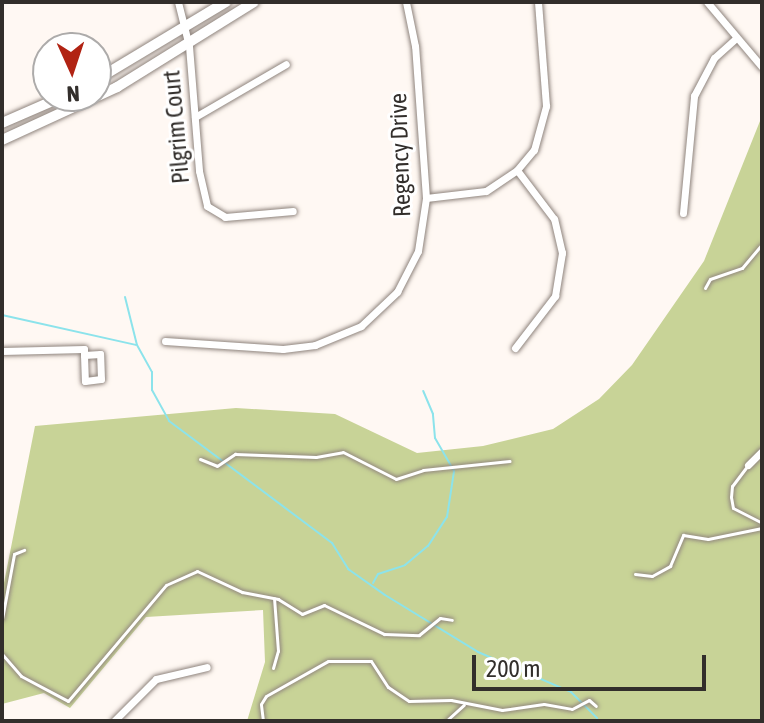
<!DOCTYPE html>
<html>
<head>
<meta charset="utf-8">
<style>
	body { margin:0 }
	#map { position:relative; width:764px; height:723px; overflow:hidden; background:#fff8f3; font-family:"Asap Condensed",sans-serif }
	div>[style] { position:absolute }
	.green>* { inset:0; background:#c8d397 }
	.stream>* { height:2px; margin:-1px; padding:0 1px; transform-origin:1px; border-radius:1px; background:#8ce3eb }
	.roads { filter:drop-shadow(0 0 2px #8f847d) drop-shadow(0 0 2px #8f847d) }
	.lane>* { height:3px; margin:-1.5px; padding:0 1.5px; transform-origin:1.5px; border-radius:1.5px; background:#fff }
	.street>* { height:7px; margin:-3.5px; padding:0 3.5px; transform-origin:3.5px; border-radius:3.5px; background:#fff }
	.primary>* { height:10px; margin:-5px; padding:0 5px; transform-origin:5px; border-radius:5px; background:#fff }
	span { translate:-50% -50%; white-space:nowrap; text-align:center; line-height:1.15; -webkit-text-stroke:6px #fff; paint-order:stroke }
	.street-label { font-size:24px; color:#322e2b }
	.frame { position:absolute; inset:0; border:4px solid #322e2b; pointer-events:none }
	.north { position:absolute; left:32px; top:32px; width:80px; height:80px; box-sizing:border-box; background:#fff; border:2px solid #adabaa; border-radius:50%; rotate:177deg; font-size:22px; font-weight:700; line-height:32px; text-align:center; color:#322e2b }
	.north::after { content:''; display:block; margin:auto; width:28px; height:36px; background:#b12313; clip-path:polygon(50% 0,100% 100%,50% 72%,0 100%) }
	.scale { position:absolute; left:472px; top:655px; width:234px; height:36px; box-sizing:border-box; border:4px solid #322e2b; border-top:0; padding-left:10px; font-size:24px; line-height:28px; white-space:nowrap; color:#322e2b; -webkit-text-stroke:6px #fff; paint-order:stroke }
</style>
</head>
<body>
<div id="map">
	<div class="green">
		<i style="clip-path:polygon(762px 116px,762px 721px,247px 721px,265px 662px,263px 610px,146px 617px,70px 708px,44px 693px,2px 704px,2px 593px,35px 426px,236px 408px,335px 414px,417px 453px,483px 446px,553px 429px,599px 399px,632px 365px,704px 261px)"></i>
	</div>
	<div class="stream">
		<i style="left:125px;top:297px;width:49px;rotate:76deg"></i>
		<i style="left:137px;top:345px;width:31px;rotate:61deg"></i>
		<i style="left:152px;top:372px;width:18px;rotate:90deg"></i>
		<i style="left:152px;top:390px;width:35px;rotate:61deg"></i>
		<i style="left:169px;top:421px;width:204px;rotate:36.8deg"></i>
		<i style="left:332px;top:543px;width:31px;rotate:58deg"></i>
		<i style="left:348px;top:569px;width:45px;rotate:35.1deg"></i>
		<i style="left:385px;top:595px;width:109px;rotate:31.5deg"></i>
		<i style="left:478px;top:652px;width:101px;rotate:23.3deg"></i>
		<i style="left:571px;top:692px;width:37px;rotate:45deg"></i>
		<i style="left:2px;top:315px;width:137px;rotate:12.6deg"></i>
		<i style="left:373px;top:583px;width:10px;rotate:-61deg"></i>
		<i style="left:378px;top:574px;width:28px;rotate:-18deg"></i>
		<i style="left:405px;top:565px;width:30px;rotate:-40deg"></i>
		<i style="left:428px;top:546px;width:35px;rotate:-57deg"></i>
		<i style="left:447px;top:517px;width:47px;rotate:-81.3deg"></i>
		<i style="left:454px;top:471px;width:38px;rotate:-120deg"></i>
		<i style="left:435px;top:438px;width:24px;rotate:-95deg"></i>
		<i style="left:433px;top:414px;width:25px;rotate:-113deg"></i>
		<i style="left:527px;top:721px;width:102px"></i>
	</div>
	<div class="roads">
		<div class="lane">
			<i style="left:705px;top:288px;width:10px;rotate:-61deg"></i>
			<i style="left:710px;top:279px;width:34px;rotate:-19deg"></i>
			<i style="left:742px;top:268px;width:31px;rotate:-50deg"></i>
			<i style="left:200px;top:459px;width:18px;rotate:22deg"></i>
			<i style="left:217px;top:466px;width:22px;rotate:-34deg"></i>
			<i style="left:235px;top:454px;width:81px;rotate:2.1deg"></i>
			<i style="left:316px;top:457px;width:27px;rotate:-10deg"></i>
			<i style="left:343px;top:452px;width:59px;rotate:27deg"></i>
			<i style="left:396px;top:479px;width:28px;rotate:-18deg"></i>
			<i style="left:423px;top:470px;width:87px;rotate:-5.9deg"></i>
			<i style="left:748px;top:465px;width:26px;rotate:127deg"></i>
			<i style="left:732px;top:486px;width:11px;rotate:95deg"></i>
			<i style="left:731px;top:497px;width:11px;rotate:80deg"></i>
			<i style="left:733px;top:508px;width:33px;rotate:27deg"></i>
			<i style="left:635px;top:574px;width:17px;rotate:7deg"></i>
			<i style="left:652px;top:576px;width:21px;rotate:-29deg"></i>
			<i style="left:670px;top:566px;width:34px;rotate:-67deg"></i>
			<i style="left:683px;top:535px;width:25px;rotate:9deg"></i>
			<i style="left:708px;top:539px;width:55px;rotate:-11.5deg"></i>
			<i style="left:2px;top:619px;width:66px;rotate:-79.5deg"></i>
			<i style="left:14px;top:554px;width:11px;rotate:-22deg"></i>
			<i style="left:2px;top:654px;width:29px;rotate:49deg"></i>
			<i style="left:21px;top:676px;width:53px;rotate:28deg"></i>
			<i style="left:68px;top:701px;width:152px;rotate:-49.8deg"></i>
			<i style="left:166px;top:585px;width:34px;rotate:-24deg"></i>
			<i style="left:197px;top:571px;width:50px;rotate:25deg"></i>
			<i style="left:242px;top:592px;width:37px;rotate:11deg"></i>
			<i style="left:278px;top:599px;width:28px;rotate:32deg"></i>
			<i style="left:302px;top:614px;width:24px;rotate:-22deg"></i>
			<i style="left:324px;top:605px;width:67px;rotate:25.8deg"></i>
			<i style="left:384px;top:634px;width:35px;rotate:2deg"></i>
			<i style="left:419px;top:635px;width:27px;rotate:-39deg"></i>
			<i style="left:440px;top:618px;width:12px;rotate:9deg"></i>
			<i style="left:273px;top:668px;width:18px;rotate:-74deg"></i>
			<i style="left:278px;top:651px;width:53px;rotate:-94.3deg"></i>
			<i style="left:263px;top:721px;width:17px;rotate:-97deg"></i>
			<i style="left:261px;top:704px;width:9px;rotate:-58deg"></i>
			<i style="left:266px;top:696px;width:71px;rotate:-29.4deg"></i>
			<i style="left:328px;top:661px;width:43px"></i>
			<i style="left:371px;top:661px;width:31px;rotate:57deg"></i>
			<i style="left:388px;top:687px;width:25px;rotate:34deg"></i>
			<i style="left:409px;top:701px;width:42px;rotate:-1.4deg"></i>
			<i style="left:451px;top:700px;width:52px;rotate:11.1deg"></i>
			<i style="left:502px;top:710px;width:42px;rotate:-8.1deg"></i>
			<i style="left:544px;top:704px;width:28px;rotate:10deg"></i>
			<i style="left:572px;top:709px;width:19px;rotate:-28deg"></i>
			<i style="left:589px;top:700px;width:9px;rotate:41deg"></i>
			<i style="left:446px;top:721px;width:24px;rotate:-42deg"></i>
		</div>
		<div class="street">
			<i style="left:178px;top:2px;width:45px;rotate:76deg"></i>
			<i style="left:189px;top:46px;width:125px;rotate:85.4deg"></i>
			<i style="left:199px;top:171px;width:36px;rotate:77deg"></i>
			<i style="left:207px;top:206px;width:21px;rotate:31deg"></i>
			<i style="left:225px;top:217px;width:68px;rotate:-5deg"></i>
			<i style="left:707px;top:2px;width:85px;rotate:49.8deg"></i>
			<i style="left:195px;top:117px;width:105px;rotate:-30.2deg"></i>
			<i style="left:426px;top:198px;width:60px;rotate:-6.7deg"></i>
			<i style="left:486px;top:191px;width:37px;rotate:-34deg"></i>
			<i style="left:517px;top:170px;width:26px;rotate:-50deg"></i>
			<i style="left:534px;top:150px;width:46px;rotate:-74.7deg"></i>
			<i style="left:546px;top:106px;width:104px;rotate:-94.4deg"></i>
			<i style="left:683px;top:213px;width:118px;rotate:-84.6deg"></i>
			<i style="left:694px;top:96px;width:43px;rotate:-62.2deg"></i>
			<i style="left:714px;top:58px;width:28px;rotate:-42deg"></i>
			<i style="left:165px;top:341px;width:118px;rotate:3.9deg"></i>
			<i style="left:283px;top:349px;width:32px;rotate:-7deg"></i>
			<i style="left:315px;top:345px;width:50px;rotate:-22.4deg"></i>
			<i style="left:361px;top:326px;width:50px;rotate:-43.4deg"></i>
			<i style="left:397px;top:292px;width:46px;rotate:-62.9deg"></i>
			<i style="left:418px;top:251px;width:54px;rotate:-81.4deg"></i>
			<i style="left:426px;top:198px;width:152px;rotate:-94.1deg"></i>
			<i style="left:415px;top:46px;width:45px;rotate:-101.6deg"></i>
			<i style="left:515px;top:348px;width:66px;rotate:-52.4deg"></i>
			<i style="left:555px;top:296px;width:44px;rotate:-80.8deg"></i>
			<i style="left:562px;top:253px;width:35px;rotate:-103deg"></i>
			<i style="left:554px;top:219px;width:61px;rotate:-127.1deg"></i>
			<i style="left:2px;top:351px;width:82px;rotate:-1.4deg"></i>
			<i style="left:84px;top:349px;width:6px;rotate:90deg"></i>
			<i style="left:84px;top:355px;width:26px;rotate:88deg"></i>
			<i style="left:85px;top:381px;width:16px;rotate:-7deg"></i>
			<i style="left:101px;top:379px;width:25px;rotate:-92deg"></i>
			<i style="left:100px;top:354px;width:16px;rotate:176deg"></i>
			<i style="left:748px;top:465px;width:20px;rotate:-45deg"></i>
			<i style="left:114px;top:721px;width:59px;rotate:-45deg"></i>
			<i style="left:156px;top:679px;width:52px;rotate:-13.2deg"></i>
		</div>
		<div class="primary">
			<i style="left:96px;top:80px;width:152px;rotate:-31deg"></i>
			<i style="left:2px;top:123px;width:68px;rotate:-23.5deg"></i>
			<i style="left:2px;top:140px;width:127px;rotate:-24.7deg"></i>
			<i style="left:117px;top:87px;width:161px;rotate:-31.8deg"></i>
		</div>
	</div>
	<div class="street-label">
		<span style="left:176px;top:127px;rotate:-95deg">Pilgrim Court</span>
		<span style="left:400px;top:155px;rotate:-92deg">Regency Drive</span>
	</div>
	<div class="frame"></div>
	<div class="north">N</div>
	<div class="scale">200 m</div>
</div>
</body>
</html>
